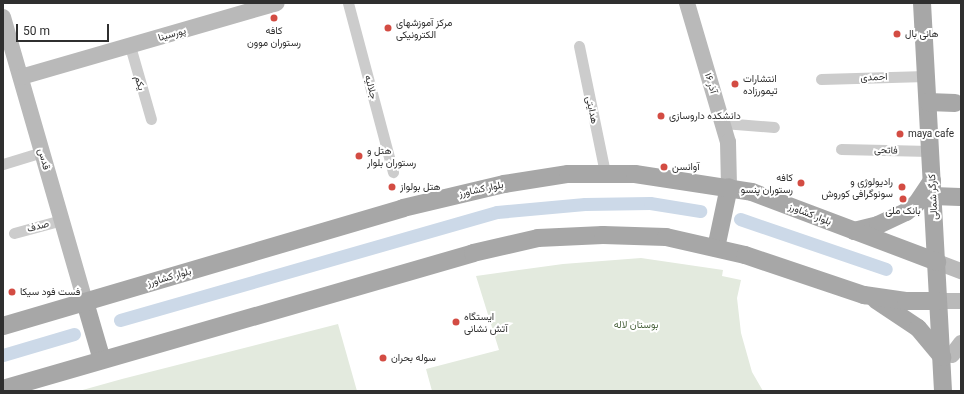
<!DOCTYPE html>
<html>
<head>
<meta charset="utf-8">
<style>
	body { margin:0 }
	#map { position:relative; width:964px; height:394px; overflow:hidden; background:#fff; font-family:Roboto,Vazirmatn,sans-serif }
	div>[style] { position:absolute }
	.green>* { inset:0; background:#e3eade }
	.canal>* { height:13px; margin:-6.5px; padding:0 6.5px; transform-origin:6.5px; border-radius:6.5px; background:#ccd9e8 }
	.street>* { height:11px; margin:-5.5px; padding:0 5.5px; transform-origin:5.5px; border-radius:5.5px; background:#ccc }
	.secondary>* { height:16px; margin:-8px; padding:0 8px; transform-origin:8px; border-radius:8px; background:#b9b9b9 }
	.primary>* { height:18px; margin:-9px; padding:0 9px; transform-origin:9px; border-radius:9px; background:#a7a7a7 }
	.dots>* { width:11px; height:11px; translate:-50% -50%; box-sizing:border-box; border:2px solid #fff; border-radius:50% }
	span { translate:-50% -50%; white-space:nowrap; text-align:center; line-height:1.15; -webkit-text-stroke:4px #fff; paint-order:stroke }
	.poi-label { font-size:10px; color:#2f2f2f }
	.left { translate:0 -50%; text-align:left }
	.right { translate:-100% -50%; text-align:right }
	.street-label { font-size:10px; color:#2f2f2f }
	.park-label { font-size:10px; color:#4d6641 }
	.frame { position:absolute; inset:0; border:4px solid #2f2f2f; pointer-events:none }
	.scale { position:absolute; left:16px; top:24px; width:93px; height:18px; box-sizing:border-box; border:2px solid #2f2f2f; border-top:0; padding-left:5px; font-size:12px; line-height:14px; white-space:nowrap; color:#2f2f2f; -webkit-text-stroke:3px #fff; paint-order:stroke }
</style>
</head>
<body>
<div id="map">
	<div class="green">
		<i style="clip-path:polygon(641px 258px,723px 270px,722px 276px,741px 280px,737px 298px,741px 333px,752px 372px,763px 391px,432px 391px,426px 369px,499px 350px,476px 276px,563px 264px)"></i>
		<i style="clip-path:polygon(338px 324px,357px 391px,79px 391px,122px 379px)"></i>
	</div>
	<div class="canal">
		<i style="left:740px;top:219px;width:154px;rotate:18.9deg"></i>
		<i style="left:120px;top:320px;width:392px;rotate:-16deg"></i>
		<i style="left:497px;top:212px;width:88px;rotate:-5.2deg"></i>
		<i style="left:585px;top:204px;width:65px;rotate:-0.9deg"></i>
		<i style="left:650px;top:203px;width:51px;rotate:9.1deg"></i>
		<i style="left:3px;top:355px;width:74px;rotate:-16.5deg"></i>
	</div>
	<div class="street">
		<i style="left:348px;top:3px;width:175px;rotate:75.1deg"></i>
		<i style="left:130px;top:46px;width:76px;rotate:74deg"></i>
		<i style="left:579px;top:46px;width:130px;rotate:78.4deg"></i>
		<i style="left:821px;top:79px;width:105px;rotate:-1.6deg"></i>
		<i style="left:723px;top:123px;width:51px;rotate:4.5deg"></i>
		<i style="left:841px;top:149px;width:89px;rotate:1.3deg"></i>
		<i style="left:3px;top:164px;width:41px;rotate:-17.1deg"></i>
		<i style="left:14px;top:233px;width:50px;rotate:-15.2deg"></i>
	</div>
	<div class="secondary">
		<i style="left:687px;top:3px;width:145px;rotate:73.6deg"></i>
		<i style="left:728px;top:142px;width:45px;rotate:88.7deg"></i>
		<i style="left:3px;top:17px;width:297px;rotate:73.9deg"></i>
		<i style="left:21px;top:77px;width:266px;rotate:-16.1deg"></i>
		<i style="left:937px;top:262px;width:26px;rotate:21deg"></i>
		<i style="left:938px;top:301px;width:23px"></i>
		<i style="left:952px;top:355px;width:15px;rotate:-53deg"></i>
	</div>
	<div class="primary">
		<i style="left:922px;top:3px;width:389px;rotate:86.9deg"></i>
		<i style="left:928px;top:102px;width:27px;rotate:2deg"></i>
		<i style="left:933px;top:196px;width:27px;rotate:2deg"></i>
		<i style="left:854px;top:231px;width:25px;rotate:-14deg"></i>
		<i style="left:878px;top:225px;width:31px;rotate:-25deg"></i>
		<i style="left:906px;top:212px;width:14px;rotate:-39deg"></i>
		<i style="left:917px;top:203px;width:27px;rotate:-56deg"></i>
		<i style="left:716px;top:248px;width:62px;rotate:-78deg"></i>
		<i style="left:876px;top:300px;width:50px;rotate:33.7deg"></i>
		<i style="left:918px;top:328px;width:38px;rotate:50deg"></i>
		<i style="left:85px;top:302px;width:60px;rotate:73.7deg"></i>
		<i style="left:3px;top:326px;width:417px;rotate:-16.4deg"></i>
		<i style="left:403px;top:208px;width:104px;rotate:-13.4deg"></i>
		<i style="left:504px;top:184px;width:65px;rotate:-8.9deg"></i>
		<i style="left:568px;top:174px;width:67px"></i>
		<i style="left:635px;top:174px;width:118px;rotate:8.7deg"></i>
		<i style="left:752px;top:192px;width:198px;rotate:20.7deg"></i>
		<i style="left:3px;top:389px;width:489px;rotate:-16.1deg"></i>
		<i style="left:473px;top:253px;width:67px;rotate:-13deg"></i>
		<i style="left:538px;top:238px;width:65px;rotate:-2.6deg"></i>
		<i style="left:603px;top:235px;width:63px;rotate:1.8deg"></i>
		<i style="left:666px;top:237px;width:81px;rotate:12.8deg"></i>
		<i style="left:745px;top:255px;width:126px;rotate:18.6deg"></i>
		<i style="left:864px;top:295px;width:42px;rotate:8.1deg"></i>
		<i style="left:906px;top:301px;width:32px"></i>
	</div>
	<div class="dots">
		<i style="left:274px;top:18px;background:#d34c43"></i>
		<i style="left:388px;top:28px;background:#d34c43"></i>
		<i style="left:897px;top:34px;background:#d34c43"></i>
		<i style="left:735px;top:84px;background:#d34c43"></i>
		<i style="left:661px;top:116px;background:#d34c43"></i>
		<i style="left:900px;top:134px;background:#d34c43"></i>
		<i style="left:359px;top:156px;background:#d34c43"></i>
		<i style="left:664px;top:167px;background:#d34c43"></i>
		<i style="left:801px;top:183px;background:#d34c43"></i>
		<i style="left:392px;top:187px;background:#d34c43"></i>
		<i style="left:902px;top:187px;background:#d34c43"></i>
		<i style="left:903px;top:199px;background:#d34c43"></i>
		<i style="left:12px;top:292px;background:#d34c43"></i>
		<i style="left:456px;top:322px;background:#d34c43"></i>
		<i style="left:383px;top:358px;background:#d34c43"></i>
	</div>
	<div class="poi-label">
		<span class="left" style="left:396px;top:28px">مرکز آموزشهای<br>الکترونیکی</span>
		<span style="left:274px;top:36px">کافه<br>رستوران موون</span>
		<span class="left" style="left:905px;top:34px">هانی بال</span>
		<span class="left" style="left:743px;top:84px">انتشارات<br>تیمورزاده</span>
		<span class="left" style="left:669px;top:116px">دانشکده داروسازی</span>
		<span class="left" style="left:908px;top:134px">maya cafe</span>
		<span class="left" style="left:367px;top:156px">هتل و<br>رستوران بلوار</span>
		<span class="left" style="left:672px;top:167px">آوانسن</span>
		<span class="right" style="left:793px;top:183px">کافه<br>رستوران پنسو</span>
		<span class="right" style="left:893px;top:187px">رادیولوژی و<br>سونوگرافی کوروش</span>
		<span class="left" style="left:400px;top:187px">هتل بولواز</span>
		<span style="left:903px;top:211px">بانک ملی</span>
		<span class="left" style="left:20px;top:292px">فست فود سیکا</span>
		<span class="left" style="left:464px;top:322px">ایستگاه<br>آتش نشانی</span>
		<span class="left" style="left:391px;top:358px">سوله بحران</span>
	</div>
	<div class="street-label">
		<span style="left:172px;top:34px;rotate:-16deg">پورسینا</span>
		<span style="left:874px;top:77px;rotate:-2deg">احمدی</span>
		<span style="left:140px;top:83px;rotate:74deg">یکم</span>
		<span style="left:711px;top:83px;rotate:73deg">۱۶ آذر</span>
		<span style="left:371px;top:87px;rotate:75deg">جلالیه</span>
		<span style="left:592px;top:110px;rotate:78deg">هدایتی</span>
		<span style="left:886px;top:150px;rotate:2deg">فاتحی</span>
		<span style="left:44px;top:159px;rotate:74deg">قدس</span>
		<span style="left:481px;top:189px;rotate:-12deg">بلوار کشاورز</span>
		<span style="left:933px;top:197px;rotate:-93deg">کارگر شمالی</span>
		<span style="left:810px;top:214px;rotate:21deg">بلوار کشاورز</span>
		<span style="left:38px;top:226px;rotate:-15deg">صدف</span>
		<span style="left:169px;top:277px;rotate:-16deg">بلوار کشاورز</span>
	</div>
	<div class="park-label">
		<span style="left:636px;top:325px">بوستان لاله</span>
	</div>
	<div class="frame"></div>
	<div class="scale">50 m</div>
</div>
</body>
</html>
